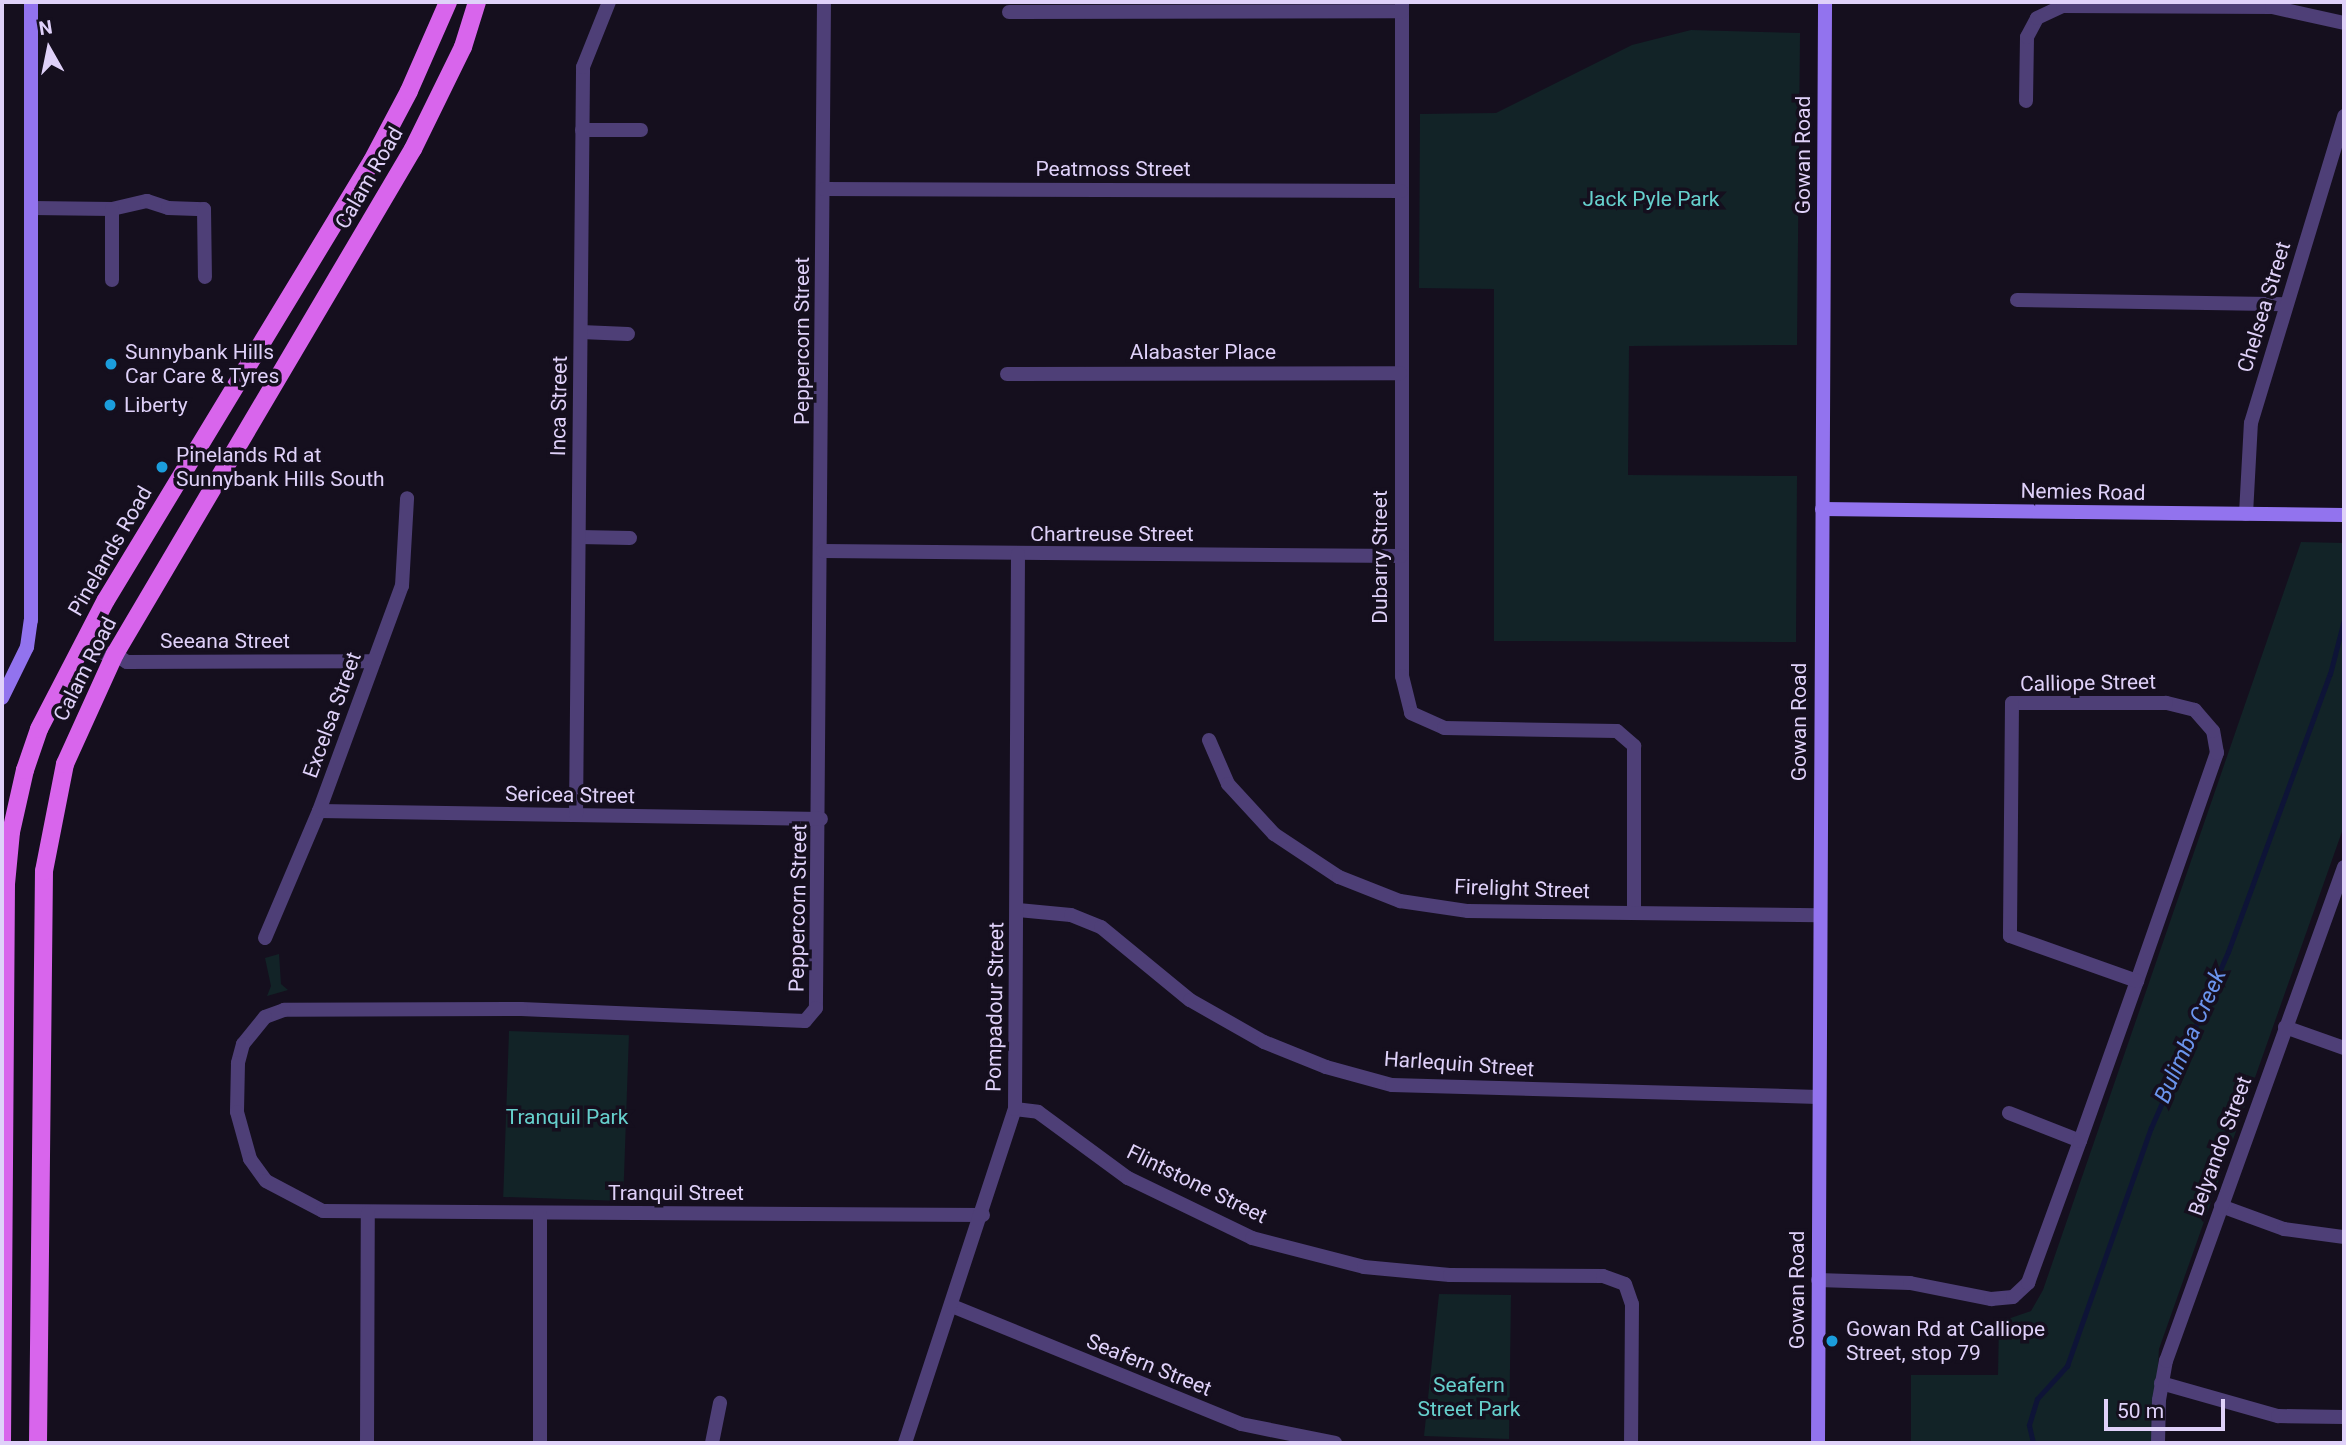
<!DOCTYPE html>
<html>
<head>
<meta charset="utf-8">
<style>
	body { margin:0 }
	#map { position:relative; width:2346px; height:1445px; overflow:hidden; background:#150f1e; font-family:Roboto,sans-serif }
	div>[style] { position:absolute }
	.green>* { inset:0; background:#122327; transform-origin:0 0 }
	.stream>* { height:4.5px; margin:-2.25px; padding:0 2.25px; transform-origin:2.25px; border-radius:2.25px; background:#0e1437 }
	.street>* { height:14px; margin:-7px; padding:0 7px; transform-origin:7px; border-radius:7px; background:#4e3f77 }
	.secondary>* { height:14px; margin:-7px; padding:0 7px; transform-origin:7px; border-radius:7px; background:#9273ee }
	.primary>* { height:18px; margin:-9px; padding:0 9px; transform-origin:9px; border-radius:9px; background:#d865ec }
	.dots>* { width:19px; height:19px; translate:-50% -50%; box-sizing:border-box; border:4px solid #150f1e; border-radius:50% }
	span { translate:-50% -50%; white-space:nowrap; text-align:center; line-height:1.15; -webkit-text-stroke:7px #150f1e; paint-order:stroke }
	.street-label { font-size:21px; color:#dfd1f9 }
	.park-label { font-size:21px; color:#66d0cd }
	.poi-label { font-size:21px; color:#dfd1f9 }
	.left { translate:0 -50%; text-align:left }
	.water-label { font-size:23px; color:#6b94ed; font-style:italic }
	.frame { position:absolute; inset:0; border:4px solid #dfd1f9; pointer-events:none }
	.north { position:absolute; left:14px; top:14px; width:70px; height:70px; -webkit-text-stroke:5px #150f1e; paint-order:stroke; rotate:351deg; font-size:19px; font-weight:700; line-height:28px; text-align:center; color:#dfd1f9 }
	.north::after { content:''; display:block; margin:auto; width:24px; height:32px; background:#dfd1f9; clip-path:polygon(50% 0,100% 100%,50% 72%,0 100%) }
	.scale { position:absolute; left:2104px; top:1399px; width:121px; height:32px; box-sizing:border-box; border:4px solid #dfd1f9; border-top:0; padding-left:9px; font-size:21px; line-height:24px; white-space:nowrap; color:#dfd1f9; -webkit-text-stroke:5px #150f1e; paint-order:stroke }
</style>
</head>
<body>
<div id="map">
	<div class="green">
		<i style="clip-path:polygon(1691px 30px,1800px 33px,1797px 345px,1629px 346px,1628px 475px,1797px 476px,1796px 642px,1494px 641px,1494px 289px,1419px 288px,1420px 114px,1496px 113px,1632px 45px)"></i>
		<i style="clip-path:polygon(2301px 542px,2344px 543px,2344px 826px,2159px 1349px,2153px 1443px,1911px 1443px,1911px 1375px,1998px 1375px,1999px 1322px,2031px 1311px,2043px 1290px)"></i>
		<i style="clip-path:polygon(279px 954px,281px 984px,288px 990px,267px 996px,271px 986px,265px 958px)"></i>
		<i style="left:509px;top:1031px;width:120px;height:166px;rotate:2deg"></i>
		<i style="clip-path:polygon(1439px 1294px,1511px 1295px,1509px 1439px,1424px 1436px)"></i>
	</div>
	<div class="stream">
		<i style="left:2033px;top:1443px;width:18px;rotate:-103deg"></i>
		<i style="left:2029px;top:1425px;width:27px;rotate:-73deg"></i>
		<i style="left:2037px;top:1399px;width:45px;rotate:-47.7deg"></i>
		<i style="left:2067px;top:1366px;width:252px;rotate:-70.6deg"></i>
		<i style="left:2151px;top:1128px;width:192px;rotate:-66.4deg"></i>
		<i style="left:2228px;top:952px;width:296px;rotate:-69.9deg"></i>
		<i style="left:2330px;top:674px;width:56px;rotate:-75.5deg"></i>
	</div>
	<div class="street">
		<i style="left:824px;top:2px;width:1006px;rotate:90.46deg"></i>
		<i style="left:816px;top:1008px;width:17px;rotate:130deg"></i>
		<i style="left:805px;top:1021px;width:284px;rotate:-177.6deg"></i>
		<i style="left:521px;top:1009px;width:237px;rotate:179.8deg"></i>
		<i style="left:284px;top:1010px;width:20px;rotate:160deg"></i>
		<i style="left:265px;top:1017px;width:35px;rotate:129deg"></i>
		<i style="left:243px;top:1044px;width:20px;rotate:105deg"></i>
		<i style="left:238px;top:1063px;width:49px;rotate:91.2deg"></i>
		<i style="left:237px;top:1112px;width:49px;rotate:74.5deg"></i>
		<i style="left:250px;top:1159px;width:27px;rotate:54deg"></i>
		<i style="left:266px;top:1181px;width:64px;rotate:27.8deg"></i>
		<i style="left:323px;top:1211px;width:660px;rotate:0.35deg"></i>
		<i style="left:1402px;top:2px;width:674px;rotate:90deg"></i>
		<i style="left:1402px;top:676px;width:38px;rotate:76deg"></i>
		<i style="left:1411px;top:713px;width:36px;rotate:24deg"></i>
		<i style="left:1444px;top:728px;width:173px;rotate:1deg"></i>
		<i style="left:1617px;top:731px;width:23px;rotate:41deg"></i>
		<i style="left:1634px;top:746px;width:166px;rotate:90deg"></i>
		<i style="left:1009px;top:12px;width:393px;rotate:-0.1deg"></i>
		<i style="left:2026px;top:101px;width:64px;rotate:-89.1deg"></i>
		<i style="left:2027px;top:37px;width:21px;rotate:-62deg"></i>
		<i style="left:2037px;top:18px;width:29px;rotate:-25deg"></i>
		<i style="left:2063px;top:6px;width:209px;rotate:0.3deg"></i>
		<i style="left:2272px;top:7px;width:74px;rotate:12.5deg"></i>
		<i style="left:582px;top:130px;width:59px"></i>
		<i style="left:824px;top:189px;width:577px;rotate:0.2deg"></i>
		<i style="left:32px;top:208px;width:80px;rotate:0.7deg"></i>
		<i style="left:112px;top:209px;width:36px;rotate:-13deg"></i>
		<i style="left:147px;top:201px;width:22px;rotate:18deg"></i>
		<i style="left:168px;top:208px;width:36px;rotate:2deg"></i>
		<i style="left:204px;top:209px;width:68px;rotate:89.2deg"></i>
		<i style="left:112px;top:209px;width:71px;rotate:90deg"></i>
		<i style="left:2017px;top:300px;width:269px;rotate:0.9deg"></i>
		<i style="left:581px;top:332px;width:47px;rotate:2.4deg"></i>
		<i style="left:1007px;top:374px;width:393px;rotate:-0.1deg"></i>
		<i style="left:2246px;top:514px;width:91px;rotate:-86.9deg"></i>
		<i style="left:2251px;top:423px;width:321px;rotate:-73.1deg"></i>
		<i style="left:579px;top:537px;width:51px;rotate:1.1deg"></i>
		<i style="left:823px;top:551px;width:578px;rotate:0.5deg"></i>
		<i style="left:79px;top:651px;width:36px;rotate:5deg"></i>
		<i style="left:115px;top:654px;width:14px;rotate:34deg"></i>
		<i style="left:127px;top:662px;width:247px;rotate:-0.2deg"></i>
		<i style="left:1209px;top:740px;width:48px;rotate:66.6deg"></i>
		<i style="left:1228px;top:784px;width:68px;rotate:47.4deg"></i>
		<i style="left:1274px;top:834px;width:78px;rotate:33.5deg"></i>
		<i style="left:1339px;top:877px;width:66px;rotate:21.5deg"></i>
		<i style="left:1400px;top:901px;width:69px;rotate:8.4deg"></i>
		<i style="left:1468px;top:911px;width:351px;rotate:0.7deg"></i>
		<i style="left:319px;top:811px;width:502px;rotate:0.91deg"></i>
		<i style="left:576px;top:815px;width:748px;rotate:-89.46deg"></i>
		<i style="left:583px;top:67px;width:70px;rotate:-68.2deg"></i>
		<i style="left:1018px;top:910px;width:53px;rotate:5.4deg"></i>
		<i style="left:1071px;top:915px;width:32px;rotate:22deg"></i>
		<i style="left:1101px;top:927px;width:115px;rotate:39.4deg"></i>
		<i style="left:1190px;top:1000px;width:85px;rotate:29.6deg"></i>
		<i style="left:1264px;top:1042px;width:67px;rotate:22deg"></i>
		<i style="left:1326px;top:1067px;width:68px;rotate:15.3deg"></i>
		<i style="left:1392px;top:1085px;width:426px;rotate:1.6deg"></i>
		<i style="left:265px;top:938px;width:138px;rotate:-67deg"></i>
		<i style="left:319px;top:811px;width:240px;rotate:-69.8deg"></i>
		<i style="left:402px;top:586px;width:88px;rotate:-86.7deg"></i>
		<i style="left:2285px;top:1027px;width:63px;rotate:19.6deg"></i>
		<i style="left:1015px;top:1109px;width:23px;rotate:7deg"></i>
		<i style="left:1038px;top:1112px;width:112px;rotate:36.3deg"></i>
		<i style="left:1128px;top:1178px;width:138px;rotate:25.8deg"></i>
		<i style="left:1252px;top:1238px;width:116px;rotate:14.5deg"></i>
		<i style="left:1364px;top:1267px;width:86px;rotate:5.3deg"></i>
		<i style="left:1450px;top:1275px;width:153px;rotate:0.4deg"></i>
		<i style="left:1603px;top:1276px;width:23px;rotate:20deg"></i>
		<i style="left:1625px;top:1284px;width:21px;rotate:71deg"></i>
		<i style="left:1632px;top:1304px;width:139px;rotate:90.4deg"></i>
		<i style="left:2009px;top:1113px;width:76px;rotate:21.5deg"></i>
		<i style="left:2221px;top:1206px;width:67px;rotate:20.1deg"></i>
		<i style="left:2284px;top:1229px;width:61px;rotate:7.6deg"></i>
		<i style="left:1818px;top:1280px;width:92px;rotate:1.9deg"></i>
		<i style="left:1910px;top:1283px;width:83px;rotate:11.2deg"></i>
		<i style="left:1991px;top:1299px;width:22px;rotate:-5deg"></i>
		<i style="left:2013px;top:1297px;width:21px;rotate:-43deg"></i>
		<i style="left:2028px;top:1283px;width:151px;rotate:-69.9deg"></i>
		<i style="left:2080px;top:1141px;width:170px;rotate:-70.4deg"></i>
		<i style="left:2137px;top:981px;width:242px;rotate:-70.7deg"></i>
		<i style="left:2217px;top:753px;width:22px;rotate:-100deg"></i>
		<i style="left:2213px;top:731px;width:28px;rotate:-131deg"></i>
		<i style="left:2195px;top:710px;width:30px;rotate:-166deg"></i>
		<i style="left:2166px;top:703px;width:154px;rotate:180deg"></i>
		<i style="left:2012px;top:703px;width:233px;rotate:90.5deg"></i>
		<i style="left:2010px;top:936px;width:135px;rotate:19.5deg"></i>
		<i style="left:952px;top:1306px;width:312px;rotate:22.2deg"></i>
		<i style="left:1241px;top:1424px;width:96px;rotate:11.4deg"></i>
		<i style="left:2161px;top:1383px;width:122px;rotate:15.8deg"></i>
		<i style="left:2278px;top:1416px;width:66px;rotate:0.9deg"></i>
		<i style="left:367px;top:1443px;width:230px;rotate:-89.8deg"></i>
		<i style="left:540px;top:1443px;width:229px;rotate:-90deg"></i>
		<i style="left:712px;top:1443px;width:41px;rotate:-78.7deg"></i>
		<i style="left:905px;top:1443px;width:352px;rotate:-71.8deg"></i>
		<i style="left:1015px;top:1109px;width:555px;rotate:-89.69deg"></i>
		<i style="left:2158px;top:1443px;width:43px;rotate:-88.7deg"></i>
		<i style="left:2159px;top:1400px;width:40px;rotate:-80deg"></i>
		<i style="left:2166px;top:1361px;width:525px;rotate:-70.18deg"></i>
	</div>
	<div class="secondary">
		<i style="left:1822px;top:509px;width:522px;rotate:0.66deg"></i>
		<i style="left:2px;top:698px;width:57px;rotate:-63.9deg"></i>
		<i style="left:27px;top:647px;width:27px;rotate:-82deg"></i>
		<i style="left:31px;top:620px;width:618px;rotate:-90deg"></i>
		<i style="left:1818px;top:1443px;width:1441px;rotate:-89.72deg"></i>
	</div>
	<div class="primary">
		<i style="left:2px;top:1443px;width:559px;rotate:-89.59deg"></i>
		<i style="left:6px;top:884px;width:52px;rotate:-84.5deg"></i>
		<i style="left:11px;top:832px;width:64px;rotate:-77.3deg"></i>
		<i style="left:25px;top:770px;width:43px;rotate:-71.1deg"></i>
		<i style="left:39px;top:729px;width:145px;rotate:-62.6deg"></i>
		<i style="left:106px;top:600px;width:513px;rotate:-58.79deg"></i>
		<i style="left:372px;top:161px;width:79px;rotate:-62.1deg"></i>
		<i style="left:409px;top:91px;width:97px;rotate:-66.3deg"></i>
		<i style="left:38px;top:1443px;width:572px;rotate:-89.4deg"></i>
		<i style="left:44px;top:871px;width:109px;rotate:-78.9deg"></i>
		<i style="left:65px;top:764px;width:121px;rotate:-65.6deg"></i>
		<i style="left:115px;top:654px;width:586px;rotate:-59.46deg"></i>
		<i style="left:413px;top:149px;width:114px;rotate:-63.9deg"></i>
		<i style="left:463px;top:47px;width:47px;rotate:-72.7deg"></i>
	</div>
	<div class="dots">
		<i style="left:111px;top:364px;background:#1b9ddc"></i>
		<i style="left:110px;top:405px;background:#1b9ddc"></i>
		<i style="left:162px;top:467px;background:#1b9ddc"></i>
		<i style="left:1832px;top:1341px;background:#1b9ddc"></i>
	</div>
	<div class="street-label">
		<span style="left:1803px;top:155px;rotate:-90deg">Gowan Road</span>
		<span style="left:1113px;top:169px">Peatmoss Street</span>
		<span style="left:369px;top:178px;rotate:-60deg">Calam Road</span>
		<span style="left:2264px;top:307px;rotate:-73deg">Chelsea Street</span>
		<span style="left:802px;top:341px;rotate:-90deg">Peppercorn Street</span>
		<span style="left:1203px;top:352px">Alabaster Place</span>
		<span style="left:559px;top:406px;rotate:-89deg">Inca Street</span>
		<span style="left:2083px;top:492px;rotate:1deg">Nemies Road</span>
		<span style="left:1112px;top:534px">Chartreuse Street</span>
		<span style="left:110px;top:551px;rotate:-60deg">Pinelands Road</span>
		<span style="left:1380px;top:557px;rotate:-90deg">Dubarry Street</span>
		<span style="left:225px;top:641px">Seeana Street</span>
		<span style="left:85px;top:669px;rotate:-63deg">Calam Road</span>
		<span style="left:2088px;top:683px;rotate:-1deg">Calliope Street</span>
		<span style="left:332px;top:715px;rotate:-70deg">Excelsa Street</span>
		<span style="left:1799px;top:722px;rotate:-90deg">Gowan Road</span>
		<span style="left:570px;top:795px;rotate:1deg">Sericea Street</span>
		<span style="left:1522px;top:889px;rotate:2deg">Firelight Street</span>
		<span style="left:798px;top:908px;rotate:-89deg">Peppercorn Street</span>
		<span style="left:995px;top:1007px;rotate:-89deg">Pompadour Street</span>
		<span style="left:1459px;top:1064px;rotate:4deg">Harlequin Street</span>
		<span style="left:2220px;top:1146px;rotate:-70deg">Belyando Street</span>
		<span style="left:1197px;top:1184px;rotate:26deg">Flintstone Street</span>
		<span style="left:676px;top:1193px">Tranquil Street</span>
		<span style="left:1797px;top:1290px;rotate:-90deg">Gowan Road</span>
		<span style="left:1149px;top:1365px;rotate:22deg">Seafern Street</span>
	</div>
	<div class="park-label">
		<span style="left:1651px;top:199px">Jack Pyle Park</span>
		<span style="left:567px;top:1117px">Tranquil Park</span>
		<span style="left:1469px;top:1397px">Seafern<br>Street Park</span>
	</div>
	<div class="poi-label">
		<span class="left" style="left:125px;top:364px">Sunnybank Hills<br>Car Care &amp; Tyres</span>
		<span class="left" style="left:124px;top:405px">Liberty</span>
		<span class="left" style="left:176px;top:467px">Pinelands Rd at<br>Sunnybank Hills South</span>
		<span class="left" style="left:1846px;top:1341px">Gowan Rd at Calliope<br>Street, stop 79</span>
	</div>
	<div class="water-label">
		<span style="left:2191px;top:1036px;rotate:-66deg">Bulimba Creek</span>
	</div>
	<div class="frame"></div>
	<div class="north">N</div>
	<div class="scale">50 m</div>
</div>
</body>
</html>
